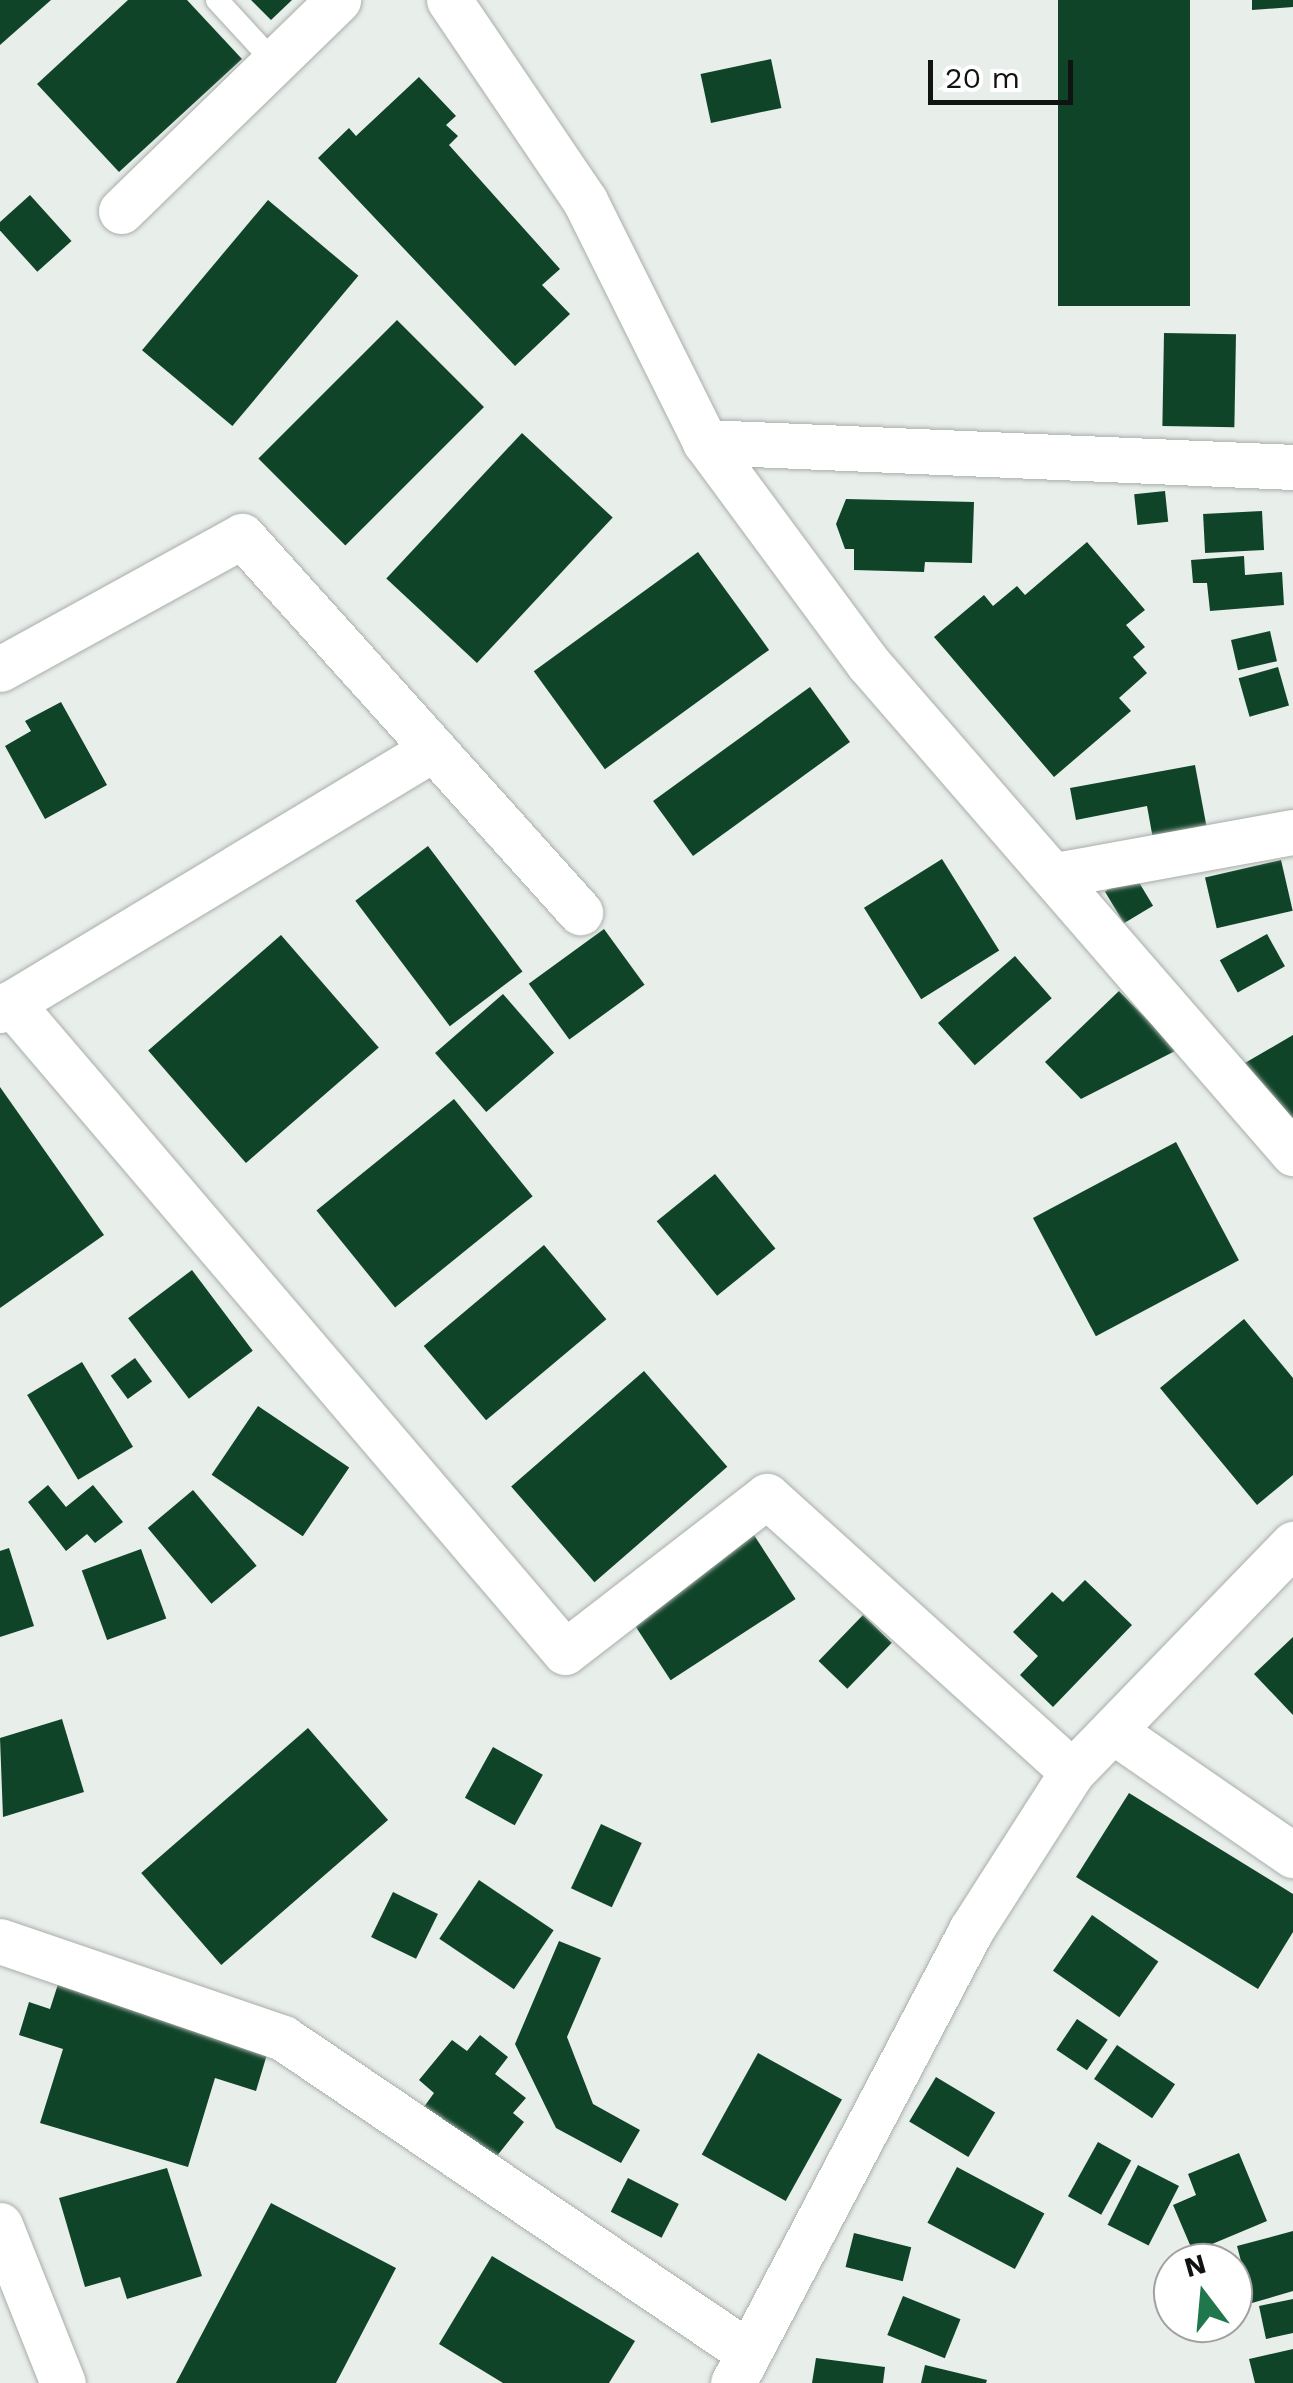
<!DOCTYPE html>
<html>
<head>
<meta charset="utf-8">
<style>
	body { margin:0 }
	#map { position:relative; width:1293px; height:2383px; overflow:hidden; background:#e8eeea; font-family:"Work Sans",sans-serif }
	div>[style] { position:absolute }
	.building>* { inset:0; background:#104429; transform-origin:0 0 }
	.roads { filter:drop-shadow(0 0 2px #a9aeaa) drop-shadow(0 0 2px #a9aeaa) }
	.service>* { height:22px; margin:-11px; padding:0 11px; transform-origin:11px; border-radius:11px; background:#fff }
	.minor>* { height:45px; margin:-22.5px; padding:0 22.5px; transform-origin:22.5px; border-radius:22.5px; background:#fff }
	span { translate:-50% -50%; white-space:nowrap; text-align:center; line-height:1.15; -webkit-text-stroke:10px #fff; paint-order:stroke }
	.north { position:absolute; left:1153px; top:2243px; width:100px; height:100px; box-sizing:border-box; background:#fff; border:2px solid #a0a1a0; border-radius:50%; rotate:344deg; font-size:28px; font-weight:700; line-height:40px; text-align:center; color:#111312 }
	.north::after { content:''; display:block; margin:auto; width:35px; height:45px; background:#1f774b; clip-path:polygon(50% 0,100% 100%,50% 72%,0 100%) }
	.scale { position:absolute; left:928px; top:60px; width:145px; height:45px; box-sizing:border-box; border:5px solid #111312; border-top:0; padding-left:12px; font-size:30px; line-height:35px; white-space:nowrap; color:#111312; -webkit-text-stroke:8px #fff; paint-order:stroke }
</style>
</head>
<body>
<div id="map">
	<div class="building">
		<i style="clip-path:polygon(0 0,51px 0,0 45px)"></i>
		<i style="clip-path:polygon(128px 0,187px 0,242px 59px,119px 172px,37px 84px)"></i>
		<i style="clip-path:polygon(251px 0,292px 0,271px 20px)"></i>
		<i style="left:1058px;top:0;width:132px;height:306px"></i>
		<i style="clip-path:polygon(1252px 0,1293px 0,1293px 7px,1252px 10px)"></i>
		<i style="left:771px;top:59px;width:50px;height:72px;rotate:78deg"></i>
		<i style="clip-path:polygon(419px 77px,456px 116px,446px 125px,458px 136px,449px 145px,560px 269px,542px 285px,570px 314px,515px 366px,318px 158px,349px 128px,356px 136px)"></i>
		<i style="left:30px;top:195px;width:62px;height:46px;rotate:48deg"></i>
		<i style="left:268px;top:200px;width:118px;height:196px;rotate:40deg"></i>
		<i style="left:397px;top:320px;width:123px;height:196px;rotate:45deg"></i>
		<i style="left:1164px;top:333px;width:72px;height:93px;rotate:1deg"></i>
		<i style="left:522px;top:433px;width:124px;height:199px;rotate:43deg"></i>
		<i style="left:1165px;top:491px;width:31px;height:31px;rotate:84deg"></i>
		<i style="clip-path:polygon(846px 499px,974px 502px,972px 563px,925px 562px,924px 572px,854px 570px,854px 549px,845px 549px,836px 524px)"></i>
		<i style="left:1262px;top:511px;width:39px;height:59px;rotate:87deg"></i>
		<i style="clip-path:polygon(1087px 542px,1145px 610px,1126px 625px,1145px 647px,1133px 657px,1147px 673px,1119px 698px,1131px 711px,1054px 777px,934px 637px,984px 595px,993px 606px,1017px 586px,1025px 595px)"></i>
		<i style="left:698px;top:552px;width:121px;height:203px;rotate:54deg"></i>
		<i style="clip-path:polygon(1244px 556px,1245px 575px,1282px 572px,1284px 605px,1210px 611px,1207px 583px,1193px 583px,1191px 560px)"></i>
		<i style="left:1270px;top:631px;width:31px;height:40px;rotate:77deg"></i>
		<i style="left:1278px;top:667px;width:40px;height:41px;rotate:74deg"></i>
		<i style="left:810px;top:687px;width:68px;height:194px;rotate:54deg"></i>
		<i style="clip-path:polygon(61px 702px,107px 785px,45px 819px,5px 746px,31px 731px,25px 721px)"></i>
		<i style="clip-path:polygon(1195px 765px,1207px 829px,1153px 839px,1147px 806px,1076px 820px,1070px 788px)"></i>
		<i style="left:428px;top:846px;width:157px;height:91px;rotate:53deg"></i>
		<i style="left:942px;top:859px;width:108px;height:92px;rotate:58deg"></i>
		<i style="left:1281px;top:860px;width:52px;height:78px;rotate:77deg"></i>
		<i style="left:1134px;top:874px;width:37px;height:34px;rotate:59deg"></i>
		<i style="left:604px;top:929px;width:69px;height:93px;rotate:54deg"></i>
		<i style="left:1267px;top:934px;width:37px;height:54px;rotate:61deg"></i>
		<i style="left:281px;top:935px;width:149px;height:176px;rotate:49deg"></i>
		<i style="left:1015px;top:956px;width:56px;height:102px;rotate:49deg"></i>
		<i style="clip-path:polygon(1119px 991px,1177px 1050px,1081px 1099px,1045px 1062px)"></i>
		<i style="left:503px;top:994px;width:78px;height:90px;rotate:49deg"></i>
		<i style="clip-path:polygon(1293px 1035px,1293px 1123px,1238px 1067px)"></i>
		<i style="clip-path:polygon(0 1087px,104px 1235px,0 1308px)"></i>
		<i style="left:454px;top:1099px;width:125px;height:177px;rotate:51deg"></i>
		<i style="left:1176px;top:1142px;width:134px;height:162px;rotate:62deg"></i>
		<i style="left:715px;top:1174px;width:96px;height:75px;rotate:51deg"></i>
		<i style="left:544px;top:1245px;width:97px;height:157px;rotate:50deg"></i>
		<i style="left:192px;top:1270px;width:101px;height:80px;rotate:53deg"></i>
		<i style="clip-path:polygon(1244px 1319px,1293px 1378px,1293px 1475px,1257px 1505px,1160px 1388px)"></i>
		<i style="left:135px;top:1358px;width:29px;height:30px;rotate:54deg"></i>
		<i style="left:82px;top:1362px;width:99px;height:64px;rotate:59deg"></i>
		<i style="left:644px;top:1371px;width:127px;height:176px;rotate:49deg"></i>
		<i style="left:258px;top:1406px;width:110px;height:83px;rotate:34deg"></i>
		<i style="clip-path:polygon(48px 1485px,66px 1507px,93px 1485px,123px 1522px,95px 1543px,87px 1534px,66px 1551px,28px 1502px)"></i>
		<i style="left:193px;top:1490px;width:99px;height:59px;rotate:50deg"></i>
		<i style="left:752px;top:1532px;width:80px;height:149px;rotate:57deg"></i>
		<i style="clip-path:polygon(9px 1548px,34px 1626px,0 1637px,0 1551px)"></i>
		<i style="left:141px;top:1549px;width:74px;height:63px;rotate:70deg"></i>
		<i style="clip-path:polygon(1085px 1580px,1132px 1625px,1053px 1707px,1020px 1675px,1038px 1656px,1013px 1632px,1052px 1592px,1063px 1602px)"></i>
		<i style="left:863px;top:1615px;width:40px;height:64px;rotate:44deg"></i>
		<i style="clip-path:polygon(1293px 1637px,1293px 1715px,1254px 1674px)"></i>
		<i style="clip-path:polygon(62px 1719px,84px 1792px,3px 1817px,0 1738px)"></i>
		<i style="left:308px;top:1728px;width:122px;height:221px;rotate:49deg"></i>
		<i style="left:493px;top:1747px;width:57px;height:58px;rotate:29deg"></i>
		<i style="clip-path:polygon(1129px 1793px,1293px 1894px,1293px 1932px,1258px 1989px,1076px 1877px)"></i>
		<i style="left:601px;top:1824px;width:45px;height:71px;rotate:25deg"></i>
		<i style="left:479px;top:1880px;width:90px;height:71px;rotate:34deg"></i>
		<i style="left:393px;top:1892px;width:50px;height:50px;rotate:26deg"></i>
		<i style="left:1092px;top:1915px;width:81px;height:68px;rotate:35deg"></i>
		<i style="clip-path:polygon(559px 1941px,601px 1958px,567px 2037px,593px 2104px,640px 2130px,621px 2163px,556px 2128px,515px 2044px)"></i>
		<i style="clip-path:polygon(60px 1978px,271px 2041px,256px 2091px,215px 2078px,188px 2167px,40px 2123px,63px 2049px,19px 2035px,29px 2002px,50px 2009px)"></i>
		<i style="left:1077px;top:2019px;width:37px;height:37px;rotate:34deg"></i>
		<i style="clip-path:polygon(480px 2035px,508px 2057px,495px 2074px,526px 2098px,513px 2113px,524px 2122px,489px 2166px,421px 2111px,434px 2093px,419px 2080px,452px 2040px,467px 2051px)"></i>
		<i style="left:1117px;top:2045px;width:70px;height:41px;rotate:34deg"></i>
		<i style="left:758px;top:2053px;width:96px;height:116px;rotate:29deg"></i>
		<i style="left:936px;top:2077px;width:69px;height:52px;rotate:31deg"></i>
		<i style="left:1098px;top:2142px;width:38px;height:62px;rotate:29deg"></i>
		<i style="clip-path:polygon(1239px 2153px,1267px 2221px,1193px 2252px,1173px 2205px,1196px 2195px,1188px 2174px)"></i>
		<i style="left:1138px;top:2165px;width:46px;height:67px;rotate:27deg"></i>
		<i style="left:957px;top:2167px;width:99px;height:63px;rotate:28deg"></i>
		<i style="clip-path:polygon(167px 2168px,202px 2276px,127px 2299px,120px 2277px,85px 2287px,59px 2198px)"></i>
		<i style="left:628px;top:2178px;width:57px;height:38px;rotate:27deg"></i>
		<i style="clip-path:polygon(271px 2203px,396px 2268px,336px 2383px,176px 2383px)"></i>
		<i style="clip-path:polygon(1293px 2231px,1293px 2291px,1252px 2303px,1237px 2246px)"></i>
		<i style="left:854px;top:2233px;width:59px;height:35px;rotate:14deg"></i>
		<i style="clip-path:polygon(492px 2256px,635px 2341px,609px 2383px,503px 2383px,439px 2344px)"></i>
		<i style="left:903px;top:2296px;width:62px;height:42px;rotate:22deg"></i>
		<i style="clip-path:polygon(1293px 2299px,1293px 2333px,1266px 2339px,1259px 2306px)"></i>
		<i style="clip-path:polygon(1293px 2349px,1293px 2383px,1255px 2383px,1249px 2359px)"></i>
		<i style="clip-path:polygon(816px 2358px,885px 2367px,883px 2383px,812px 2383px)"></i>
		<i style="clip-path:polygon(925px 2365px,987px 2380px,986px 2383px,921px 2383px)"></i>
	</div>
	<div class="roads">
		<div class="service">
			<i style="left:217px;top:0;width:84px;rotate:47.4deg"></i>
		</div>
		<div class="minor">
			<i style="left:449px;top:0;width:243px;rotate:55.9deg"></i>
			<i style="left:585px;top:201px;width:269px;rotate:63.5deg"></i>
			<i style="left:705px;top:442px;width:275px;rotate:53.6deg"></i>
			<i style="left:868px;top:663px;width:649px;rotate:49.06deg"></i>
			<i style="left:121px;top:211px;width:303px;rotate:-44.2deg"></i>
			<i style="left:705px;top:442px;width:589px;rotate:2.43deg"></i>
			<i style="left:0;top:669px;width:276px;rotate:-28.8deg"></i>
			<i style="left:242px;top:536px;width:506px;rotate:48.05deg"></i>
			<i style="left:1056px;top:875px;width:241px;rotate:-10.3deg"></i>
			<i style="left:11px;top:1003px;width:853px;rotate:49.52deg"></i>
			<i style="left:565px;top:1652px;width:255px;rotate:-37.7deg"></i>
			<i style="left:767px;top:1496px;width:411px;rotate:42.1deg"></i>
			<i style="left:0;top:1010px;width:506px;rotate:-31.08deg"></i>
			<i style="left:1113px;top:1731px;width:219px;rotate:34.6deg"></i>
			<i style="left:0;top:1941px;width:299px;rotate:18.9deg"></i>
			<i style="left:283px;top:2038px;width:562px;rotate:34.06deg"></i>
			<i style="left:0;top:2225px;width:170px;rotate:68.3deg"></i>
			<i style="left:733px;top:2383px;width:512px;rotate:-62.28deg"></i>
			<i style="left:971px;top:1930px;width:188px;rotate:-57.4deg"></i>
			<i style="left:1072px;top:1772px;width:318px;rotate:-45.9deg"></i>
		</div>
	</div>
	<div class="north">N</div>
	<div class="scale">20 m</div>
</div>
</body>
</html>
